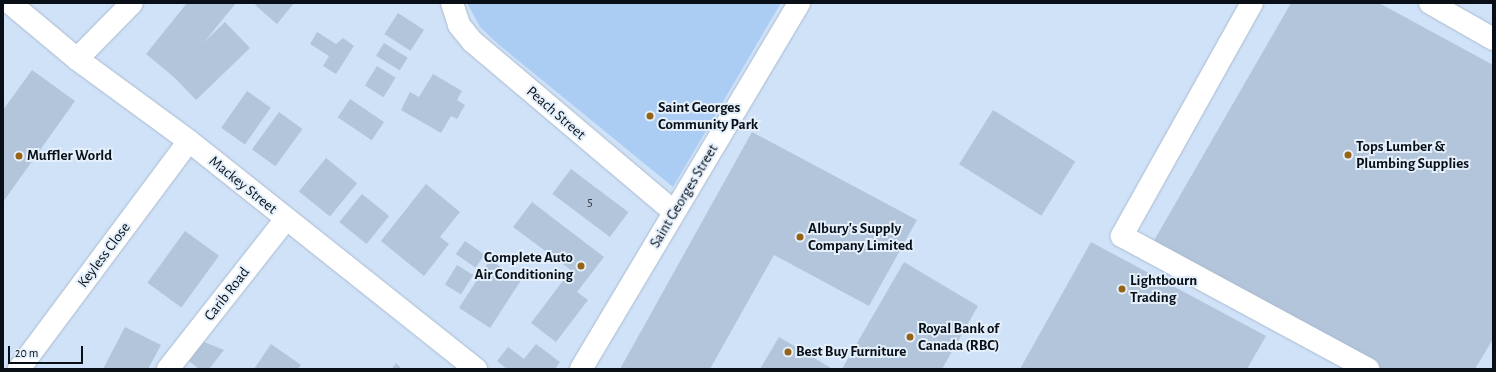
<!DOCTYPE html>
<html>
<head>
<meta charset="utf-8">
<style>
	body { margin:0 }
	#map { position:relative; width:1496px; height:372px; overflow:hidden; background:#d0e2f8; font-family:"Alegreya Sans",sans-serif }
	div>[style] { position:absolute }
	.green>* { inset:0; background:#accdf3 }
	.building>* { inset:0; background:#b3c5da; transform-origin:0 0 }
	.roads { filter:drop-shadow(0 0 1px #a9bbd0) drop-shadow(0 0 1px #a9bbd0) }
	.minor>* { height:22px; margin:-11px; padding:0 11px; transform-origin:11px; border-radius:11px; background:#fff }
	.major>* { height:22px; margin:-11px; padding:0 11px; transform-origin:11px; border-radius:11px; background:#fff }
	.dots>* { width:11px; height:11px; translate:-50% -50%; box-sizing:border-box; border:2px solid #e4effc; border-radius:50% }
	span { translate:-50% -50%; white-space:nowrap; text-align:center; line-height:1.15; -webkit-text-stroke:4px #e4effc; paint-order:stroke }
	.number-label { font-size:13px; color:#343c47 }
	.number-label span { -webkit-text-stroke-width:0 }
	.poi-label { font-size:15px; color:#090f16; font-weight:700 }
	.left { translate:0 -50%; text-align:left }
	.right { translate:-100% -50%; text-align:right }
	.street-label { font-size:15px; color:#090f16 }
	.frame { position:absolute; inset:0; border:4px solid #090f16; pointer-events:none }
	.scale { position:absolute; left:8px; top:346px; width:75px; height:18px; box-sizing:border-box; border:2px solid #090f16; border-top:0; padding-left:5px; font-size:12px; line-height:14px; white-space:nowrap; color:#090f16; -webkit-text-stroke:3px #e4effc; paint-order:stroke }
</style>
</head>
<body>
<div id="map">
	<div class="green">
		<i style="clip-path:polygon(467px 3px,781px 3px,673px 187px,498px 44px,480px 27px)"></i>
	</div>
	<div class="building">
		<i style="clip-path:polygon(187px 3px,236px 3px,175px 78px,146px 54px)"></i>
		<i style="clip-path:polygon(257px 3px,294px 3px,277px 24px,255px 5px)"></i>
		<i style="clip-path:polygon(1291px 3px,1379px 3px,1493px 65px,1493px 339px,1475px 369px,1380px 369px,1152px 244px)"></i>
		<i style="left:398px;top:13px;width:31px;height:25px;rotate:33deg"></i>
		<i style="left:225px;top:22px;width:36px;height:75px;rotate:46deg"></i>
		<i style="clip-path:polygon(317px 32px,336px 44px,343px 38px,354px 46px,336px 74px,323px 66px,329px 56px,310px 44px)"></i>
		<i style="left:384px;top:43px;width:28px;height:15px;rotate:32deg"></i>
		<i style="left:377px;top:66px;width:22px;height:23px;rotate:32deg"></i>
		<i style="clip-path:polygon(32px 70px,75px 101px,3px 202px,3px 110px)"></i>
		<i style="clip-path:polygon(433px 74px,462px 91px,457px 100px,465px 105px,457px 119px,451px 116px,441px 133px,401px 110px,410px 92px,419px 97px)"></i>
		<i style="left:247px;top:91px;width:29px;height:45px;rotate:35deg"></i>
		<i style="left:350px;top:99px;width:41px;height:22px;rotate:34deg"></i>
		<i style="left:993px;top:110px;width:97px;height:64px;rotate:32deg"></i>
		<i style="left:279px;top:112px;width:29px;height:46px;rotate:36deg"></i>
		<i style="clip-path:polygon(752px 132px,917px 220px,869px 306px,774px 255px,710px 369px,620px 369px)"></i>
		<i style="left:326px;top:158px;width:40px;height:43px;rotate:39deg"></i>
		<i style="left:571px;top:169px;width:72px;height:31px;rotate:37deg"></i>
		<i style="clip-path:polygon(426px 184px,460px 212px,440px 237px,449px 244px,424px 276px,381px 241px)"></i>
		<i style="left:362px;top:194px;width:35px;height:36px;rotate:39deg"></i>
		<i style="clip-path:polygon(532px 202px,604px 257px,577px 292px,588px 300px,556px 342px,531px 323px,571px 270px,513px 227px)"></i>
		<i style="left:185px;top:231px;width:42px;height:64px;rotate:36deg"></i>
		<i style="left:465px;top:241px;width:24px;height:16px;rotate:35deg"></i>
		<i style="clip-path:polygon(1091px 242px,1266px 336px,1247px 369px,1020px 369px)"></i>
		<i style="left:490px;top:260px;width:37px;height:57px;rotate:33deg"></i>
		<i style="clip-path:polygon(904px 262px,978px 306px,942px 369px,842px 369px)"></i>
		<i style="left:457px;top:265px;width:19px;height:23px;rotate:32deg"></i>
		<i style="clip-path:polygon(125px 327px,161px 345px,148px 369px,103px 369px)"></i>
		<i style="clip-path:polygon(779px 337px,831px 368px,831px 369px,760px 369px)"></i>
		<i style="clip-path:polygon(204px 342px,224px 350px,209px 369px,199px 369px,189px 361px)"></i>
		<i style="clip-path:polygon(271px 344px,301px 365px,298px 369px,254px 369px)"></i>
		<i style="clip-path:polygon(536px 344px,560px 362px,555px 369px,507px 369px,497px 361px,508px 347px,524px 359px)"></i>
		<i style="clip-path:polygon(396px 363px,402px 369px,392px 369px)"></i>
	</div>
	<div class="roads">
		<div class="minor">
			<i style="left:452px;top:3px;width:23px;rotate:72deg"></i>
			<i style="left:459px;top:25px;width:22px;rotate:51deg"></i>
			<i style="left:473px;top:42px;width:263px;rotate:40.2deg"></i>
			<i style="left:1252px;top:3px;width:267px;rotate:119.2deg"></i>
			<i style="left:1122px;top:236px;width:280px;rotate:28.4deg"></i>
			<i style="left:1430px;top:3px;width:73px;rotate:29.7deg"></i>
			<i style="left:77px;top:59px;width:78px;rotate:-45.5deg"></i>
			<i style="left:19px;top:369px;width:284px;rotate:-53.3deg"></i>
			<i style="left:168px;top:369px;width:191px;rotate:-51.8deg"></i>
			<i style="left:581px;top:369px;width:426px;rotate:-59.2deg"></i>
		</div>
		<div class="major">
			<i style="left:10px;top:3px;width:87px;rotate:39.9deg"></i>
			<i style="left:77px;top:59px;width:139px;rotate:36.2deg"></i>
			<i style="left:189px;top:141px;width:367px;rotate:38.5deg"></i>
		</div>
	</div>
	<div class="dots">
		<i style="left:650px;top:116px;background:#956315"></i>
		<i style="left:1348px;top:155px;background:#956315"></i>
		<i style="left:19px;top:156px;background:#956315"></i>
		<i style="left:800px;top:237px;background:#956315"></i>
		<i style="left:581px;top:266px;background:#956315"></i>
		<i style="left:1122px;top:289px;background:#956315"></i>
		<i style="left:910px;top:337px;background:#956315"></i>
		<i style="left:788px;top:352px;background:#956315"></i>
	</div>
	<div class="number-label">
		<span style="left:590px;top:203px">5</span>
	</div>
	<div class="poi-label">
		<span class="left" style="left:658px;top:116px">Saint Georges<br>Community Park</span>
		<span class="left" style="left:1356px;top:155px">Tops Lumber &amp;<br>Plumbing Supplies</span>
		<span class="left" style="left:27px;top:156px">Muffler World</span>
		<span class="left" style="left:808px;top:237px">Albury's Supply<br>Company Limited</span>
		<span class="right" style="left:573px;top:266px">Complete Auto<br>Air Conditioning</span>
		<span class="left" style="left:1130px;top:289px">Lightbourn<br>Trading</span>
		<span class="left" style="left:918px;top:337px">Royal Bank of<br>Canada (RBC)</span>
		<span class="left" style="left:796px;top:352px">Best Buy Furniture</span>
	</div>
	<div class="street-label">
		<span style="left:556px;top:113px;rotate:41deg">Peach Street</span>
		<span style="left:243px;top:185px;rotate:39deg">Mackey Street</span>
		<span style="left:684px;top:196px;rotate:-59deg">Saint Georges Street</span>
		<span style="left:104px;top:255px;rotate:-53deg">Keyless Close</span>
		<span style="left:227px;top:294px;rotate:-52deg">Carib Road</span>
	</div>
	<div class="frame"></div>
	<div class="scale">20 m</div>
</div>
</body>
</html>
